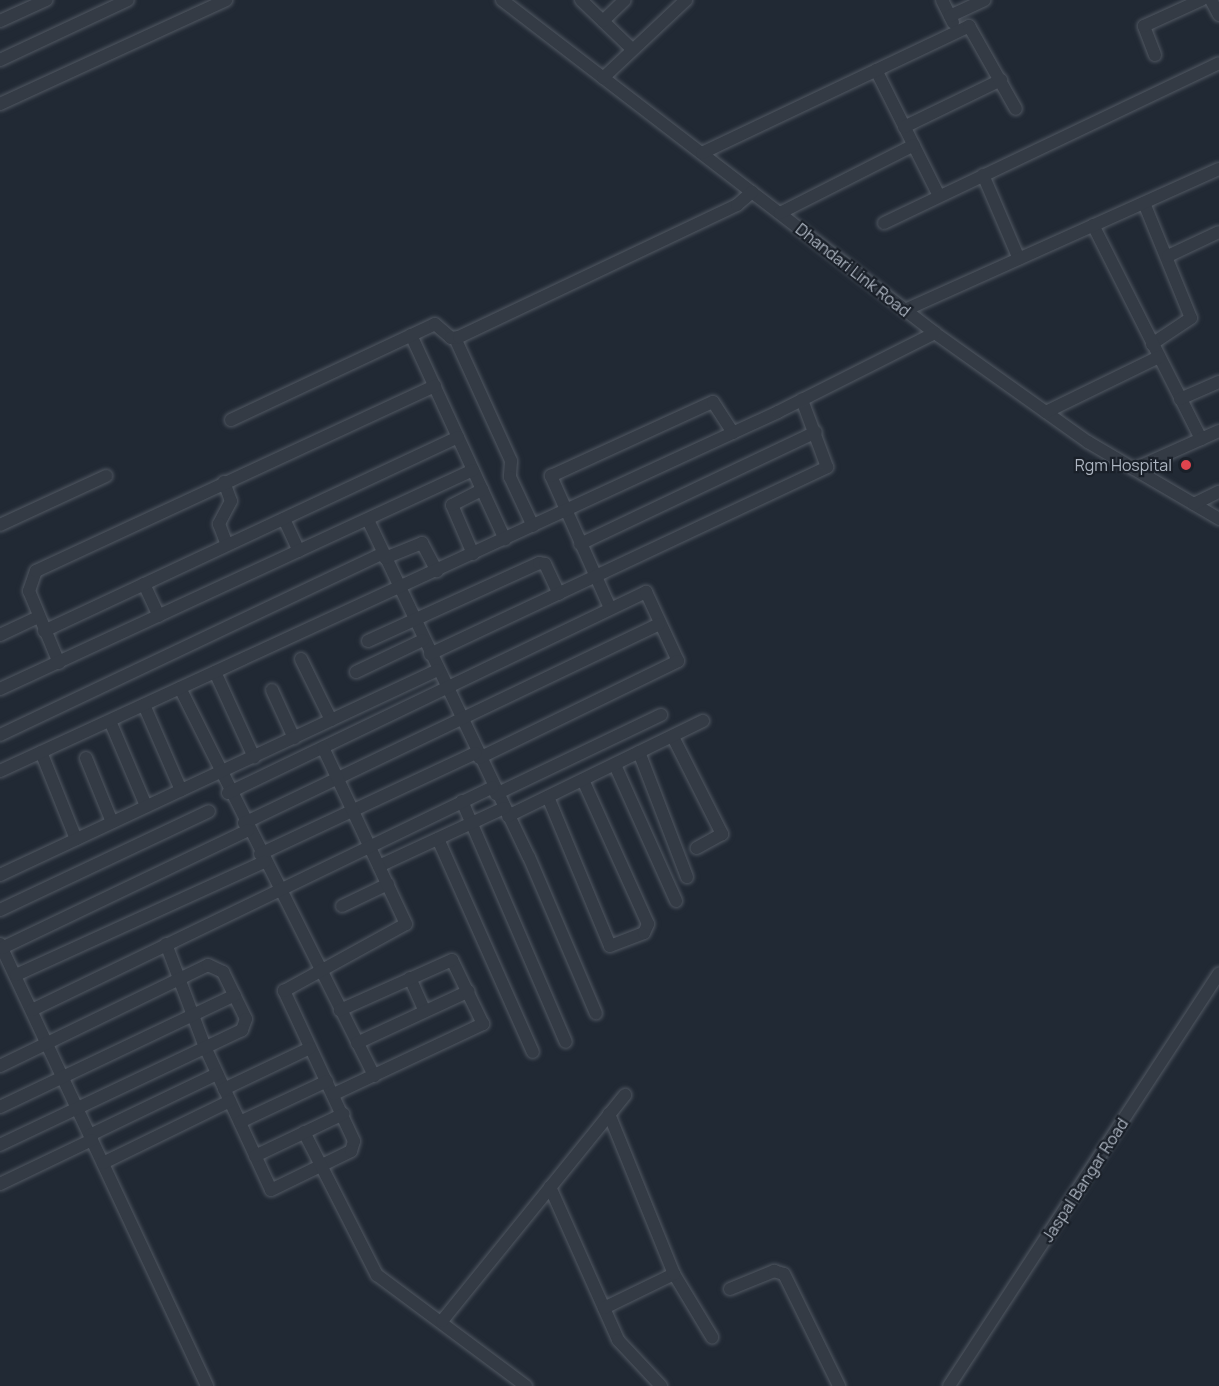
<!DOCTYPE html>
<html>
<head>
<meta charset="utf-8">
<style>
	body { margin:0 }
	#map { position:relative; width:1219px; height:1386px; overflow:hidden; background:#212934; font-family:Manrope,sans-serif }
	div>[style] { position:absolute }
	.roads { filter:drop-shadow(0 0 2px #525963) drop-shadow(0 0 2px #525963) }
	.minor>* { height:12px; margin:-6px; padding:0 6px; transform-origin:6px; border-radius:6px; background:#343b45 }
	.dots>* { width:16px; height:16px; translate:-50% -50%; box-sizing:border-box; border:3px solid #1a2029; border-radius:50% }
	span { translate:-50% -50%; white-space:nowrap; text-align:center; line-height:1.15; -webkit-text-stroke:4.5px #1a2029; paint-order:stroke }
	.street-label { font-size:16px; color:#aeb6c2 }
	.poi-label { font-size:16px; color:#aeb6c2 }
	.right { translate:-100% -50%; text-align:right }
</style>
</head>
<body>
<div id="map">
	<div class="roads">
		<div class="minor">
			<i style="left:502px;top:0;width:546px;rotate:37.56deg"></i>
			<i style="left:935px;top:333px;width:188px;rotate:35.5deg"></i>
			<i style="left:1088px;top:442px;width:152px;rotate:30.4deg"></i>
			<i style="left:581px;top:0;width:71px;rotate:43.9deg"></i>
			<i style="left:942px;top:0;width:25px;rotate:64deg"></i>
			<i style="left:1211px;top:0;width:17px;rotate:62deg"></i>
			<i style="left:950px;top:16px;width:38px;rotate:-25deg"></i>
			<i style="left:0;top:21px;width:51px;rotate:-24.5deg"></i>
			<i style="left:603px;top:21px;width:30px;rotate:-44deg"></i>
			<i style="left:1155px;top:55px;width:31px;rotate:-111deg"></i>
			<i style="left:1144px;top:26px;width:63px;rotate:-24.5deg"></i>
			<i style="left:0;top:60px;width:141px;rotate:-25.1deg"></i>
			<i style="left:876px;top:70px;width:141px;rotate:63.4deg"></i>
			<i style="left:603px;top:78px;width:114px;rotate:-43.2deg"></i>
			<i style="left:0;top:104px;width:249px;rotate:-24.7deg"></i>
			<i style="left:904px;top:127px;width:108px;rotate:-25.9deg"></i>
			<i style="left:702px;top:153px;width:296px;rotate:-25.4deg"></i>
			<i style="left:969px;top:26px;width:95px;rotate:60.5deg"></i>
			<i style="left:983px;top:175px;width:91px;rotate:66.8deg"></i>
			<i style="left:1144px;top:203px;width:124px;rotate:67.8deg"></i>
			<i style="left:1191px;top:318px;width:47px;rotate:146.3deg"></i>
			<i style="left:780px;top:213px;width:150px;rotate:-26.9deg"></i>
			<i style="left:884px;top:223px;width:371px;rotate:-25.5deg"></i>
			<i style="left:1093px;top:225px;width:240px;rotate:63.2deg"></i>
			<i style="left:1168px;top:256px;width:56px;rotate:-25.2deg"></i>
			<i style="left:905px;top:310px;width:344px;rotate:-24.2deg"></i>
			<i style="left:411px;top:335px;width:225px;rotate:65.3deg"></i>
			<i style="left:455px;top:338px;width:135px;rotate:65.5deg"></i>
			<i style="left:511px;top:461px;width:16px;rotate:94deg"></i>
			<i style="left:510px;top:477px;width:54px;rotate:64.9deg"></i>
			<i style="left:1180px;top:399px;width:43px;rotate:-23.6deg"></i>
			<i style="left:1046px;top:412px;width:126px;rotate:-26deg"></i>
			<i style="left:231px;top:420px;width:225px;rotate:-25.2deg"></i>
			<i style="left:435px;top:324px;width:21px;rotate:41deg"></i>
			<i style="left:451px;top:338px;width:8px;rotate:-7deg"></i>
			<i style="left:459px;top:337px;width:308px;rotate:-25.4deg"></i>
			<i style="left:737px;top:205px;width:20px;rotate:-41deg"></i>
			<i style="left:1134px;top:469px;width:93px;rotate:-24.1deg"></i>
			<i style="left:224px;top:482px;width:20px;rotate:70deg"></i>
			<i style="left:231px;top:501px;width:26px;rotate:118deg"></i>
			<i style="left:219px;top:524px;width:22px;rotate:69deg"></i>
			<i style="left:1194px;top:504px;width:28px;rotate:-26deg"></i>
			<i style="left:284px;top:519px;width:35px;rotate:65deg"></i>
			<i style="left:368px;top:520px;width:373px;rotate:64.5deg"></i>
			<i style="left:529px;top:857px;width:170px;rotate:66.8deg"></i>
			<i style="left:0;top:525px;width:117px;rotate:-24.8deg"></i>
			<i style="left:580px;top:544px;width:261px;rotate:-25.4deg"></i>
			<i style="left:473px;top:554px;width:53px;rotate:-113.2deg"></i>
			<i style="left:452px;top:505px;width:34px;rotate:-27deg"></i>
			<i style="left:385px;top:558px;width:40px;rotate:-22deg"></i>
			<i style="left:422px;top:543px;width:32px;rotate:62deg"></i>
			<i style="left:144px;top:584px;width:35px;rotate:65deg"></i>
			<i style="left:610px;top:608px;width:145px;rotate:-114.1deg"></i>
			<i style="left:551px;top:476px;width:178px;rotate:-24.6deg"></i>
			<i style="left:713px;top:402px;width:37px;rotate:57deg"></i>
			<i style="left:44px;top:631px;width:457px;rotate:-25.1deg"></i>
			<i style="left:0;top:635px;width:42px;rotate:-25.3deg"></i>
			<i style="left:368px;top:641px;width:188px;rotate:-24.5deg"></i>
			<i style="left:539px;top:563px;width:6px;rotate:9deg"></i>
			<i style="left:545px;top:564px;width:33px;rotate:65deg"></i>
			<i style="left:430px;top:654px;width:439px;rotate:-25.2deg"></i>
			<i style="left:827px;top:467px;width:72px;rotate:-110.5deg"></i>
			<i style="left:301px;top:659px;width:68px;rotate:63.8deg"></i>
			<i style="left:59px;top:663px;width:78px;rotate:-112.6deg"></i>
			<i style="left:29px;top:591px;width:21px;rotate:-71deg"></i>
			<i style="left:36px;top:571px;width:440px;rotate:-24.9deg"></i>
			<i style="left:215px;top:672px;width:94px;rotate:65.4deg"></i>
			<i style="left:356px;top:672px;width:74px;rotate:-25.5deg"></i>
			<i style="left:180px;top:688px;width:434px;rotate:63.4deg"></i>
			<i style="left:0;top:689px;width:521px;rotate:-24.84deg"></i>
			<i style="left:272px;top:690px;width:53px;rotate:65.4deg"></i>
			<i style="left:144px;top:705px;width:93px;rotate:66.5deg"></i>
			<i style="left:110px;top:721px;width:92px;rotate:67deg"></i>
			<i style="left:0;top:735px;width:424px;rotate:-25.4deg"></i>
			<i style="left:673px;top:737px;width:109px;rotate:63.2deg"></i>
			<i style="left:722px;top:834px;width:29px;rotate:151deg"></i>
			<i style="left:41px;top:752px;width:94px;rotate:68.1deg"></i>
			<i style="left:639px;top:752px;width:134px;rotate:69deg"></i>
			<i style="left:86px;top:758px;width:69px;rotate:67.9deg"></i>
			<i style="left:615px;top:765px;width:149px;rotate:65.8deg"></i>
			<i style="left:0;top:771px;width:857px;rotate:-24.77deg"></i>
			<i style="left:778px;top:412px;width:176px;rotate:-26.7deg"></i>
			<i style="left:228px;top:793px;width:464px;rotate:-25.7deg"></i>
			<i style="left:646px;top:592px;width:76px;rotate:65.1deg"></i>
			<i style="left:678px;top:661px;width:221px;rotate:154deg"></i>
			<i style="left:496px;top:794px;width:183px;rotate:-25.6deg"></i>
			<i style="left:548px;top:797px;width:161px;rotate:67.4deg"></i>
			<i style="left:610px;top:946px;width:36px;rotate:-21deg"></i>
			<i style="left:644px;top:933px;width:10px;rotate:-66deg"></i>
			<i style="left:648px;top:924px;width:158px;rotate:-114.3deg"></i>
			<i style="left:462px;top:801px;width:262px;rotate:66.7deg"></i>
			<i style="left:508px;top:816px;width:217px;rotate:-26deg"></i>
			<i style="left:244px;top:823px;width:460px;rotate:-25.6deg"></i>
			<i style="left:438px;top:839px;width:233px;rotate:66deg"></i>
			<i style="left:260px;top:854px;width:238px;rotate:-25.1deg"></i>
			<i style="left:379px;top:866px;width:138px;rotate:-24.9deg"></i>
			<i style="left:0;top:875px;width:483px;rotate:-25.1deg"></i>
			<i style="left:342px;top:906px;width:51px;rotate:-25.6deg"></i>
			<i style="left:0;top:910px;width:231px;rotate:-25.3deg"></i>
			<i style="left:0;top:944px;width:488px;rotate:64.9deg"></i>
			<i style="left:166px;top:944px;width:110px;rotate:69.3deg"></i>
			<i style="left:205px;top:1047px;width:157px;rotate:65.2deg"></i>
			<i style="left:271px;top:1190px;width:89px;rotate:-26deg"></i>
			<i style="left:351px;top:1151px;width:10px;rotate:-73deg"></i>
			<i style="left:354px;top:1141px;width:166px;rotate:-115deg"></i>
			<i style="left:284px;top:991px;width:139px;rotate:-28.8deg"></i>
			<i style="left:406px;top:924px;width:195px;rotate:-115.2deg"></i>
			<i style="left:2px;top:948px;width:273px;rotate:-25.6deg"></i>
			<i style="left:16px;top:975px;width:273px;rotate:-24.5deg"></i>
			<i style="left:410px;top:978px;width:36px;rotate:66deg"></i>
			<i style="left:32px;top:1010px;width:512px;rotate:-25.81deg"></i>
			<i style="left:357px;top:1043px;width:123px;rotate:-24.9deg"></i>
			<i style="left:0;top:1066px;width:231px;rotate:-25.9deg"></i>
			<i style="left:208px;top:965px;width:17px;rotate:25deg"></i>
			<i style="left:223px;top:972px;width:52px;rotate:63.9deg"></i>
			<i style="left:246px;top:1019px;width:12px;rotate:110deg"></i>
			<i style="left:242px;top:1030px;width:268px;rotate:154.6deg"></i>
			<i style="left:224px;top:1089px;width:95px;rotate:-25.5deg"></i>
			<i style="left:334px;top:1094px;width:165px;rotate:-25.2deg"></i>
			<i style="left:483px;top:1024px;width:71px;rotate:-115.8deg"></i>
			<i style="left:452px;top:960px;width:123px;rotate:155.9deg"></i>
			<i style="left:0;top:1107px;width:260px;rotate:-25.5deg"></i>
			<i style="left:240px;top:1122px;width:96px;rotate:-25.2deg"></i>
			<i style="left:304px;top:1132px;width:161px;rotate:63deg"></i>
			<i style="left:377px;top:1275px;width:186px;rotate:36.7deg"></i>
			<i style="left:90px;top:1135px;width:141px;rotate:-25.7deg"></i>
			<i style="left:255px;top:1156px;width:98px;rotate:-25.5deg"></i>
			<i style="left:103px;top:1163px;width:141px;rotate:-26deg"></i>
			<i style="left:0;top:1184px;width:102px;rotate:-25.6deg"></i>
			<i style="left:550px;top:1187px;width:167px;rotate:66deg"></i>
			<i style="left:618px;top:1340px;width:63px;rotate:46.9deg"></i>
			<i style="left:674px;top:1274px;width:74px;rotate:58.9deg"></i>
			<i style="left:730px;top:1289px;width:48px;rotate:-22.2deg"></i>
			<i style="left:774px;top:1271px;width:10px;rotate:17deg"></i>
			<i style="left:784px;top:1274px;width:125px;rotate:63.8deg"></i>
			<i style="left:604px;top:1308px;width:78px;rotate:-25.9deg"></i>
			<i style="left:674px;top:1274px;width:173px;rotate:-112.1deg"></i>
			<i style="left:442px;top:1321px;width:291px;rotate:-51deg"></i>
			<i style="left:949px;top:1386px;width:493px;rotate:-56.8deg"></i>
		</div>
	</div>
	<div class="dots">
		<i style="left:1186px;top:465px;background:#e0444e"></i>
	</div>
	<div class="street-label">
		<span style="left:853px;top:270px;rotate:38deg">Dhandari Link Road</span>
		<span style="left:1085px;top:1180px;rotate:-57deg">Jaspal Bangar Road</span>
	</div>
	<div class="poi-label">
		<span class="right" style="left:1172px;top:465px">Rgm Hospital</span>
	</div>
</div>
</body>
</html>
